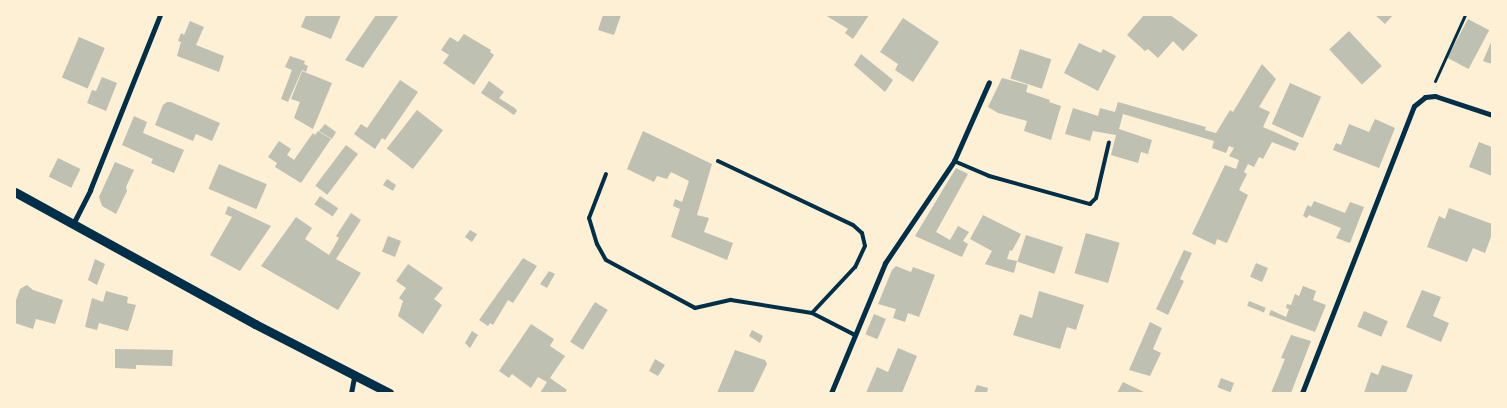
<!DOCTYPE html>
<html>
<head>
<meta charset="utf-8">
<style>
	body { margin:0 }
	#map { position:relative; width:1507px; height:408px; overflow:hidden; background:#fdf0d5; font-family:Lato,sans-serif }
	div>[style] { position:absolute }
	.building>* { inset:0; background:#bec0b2; transform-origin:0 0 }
	.path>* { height:3px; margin:-1.5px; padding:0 1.5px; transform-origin:1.5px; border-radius:1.5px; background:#003049 }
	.service>* { height:4px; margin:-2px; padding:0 2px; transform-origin:2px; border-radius:2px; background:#003049 }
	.minor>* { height:5px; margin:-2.5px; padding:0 2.5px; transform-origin:2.5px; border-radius:2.5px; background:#003049 }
	.tertiary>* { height:9px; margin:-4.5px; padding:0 4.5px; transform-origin:4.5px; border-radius:4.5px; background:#003049 }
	span { translate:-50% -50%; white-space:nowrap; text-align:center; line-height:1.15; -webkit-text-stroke:5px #fdf0d5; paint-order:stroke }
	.frame { position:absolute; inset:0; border:16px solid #fdf0d5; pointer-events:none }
</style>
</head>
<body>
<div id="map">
	<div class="building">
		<i style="clip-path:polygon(306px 15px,341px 15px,331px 39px,301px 27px)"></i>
		<i style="clip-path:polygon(376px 15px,399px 15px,363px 68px,345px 60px)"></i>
		<i style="clip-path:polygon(603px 15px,621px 15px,614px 35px,598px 30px)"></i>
		<i style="clip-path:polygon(825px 15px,869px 15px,853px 39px,845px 33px,848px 29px)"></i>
		<i style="clip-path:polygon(1144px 15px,1170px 15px,1198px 35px,1183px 51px,1173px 41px,1158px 58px,1148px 49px,1145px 51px,1127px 35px)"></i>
		<i style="clip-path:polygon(1375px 15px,1393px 15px,1385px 24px)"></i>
		<i style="clip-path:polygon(903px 18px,939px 42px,913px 82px,895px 70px,898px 64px,880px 52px)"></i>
		<i style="left:1468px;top:19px;width:24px;height:44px;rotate:28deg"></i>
		<i style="clip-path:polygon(190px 21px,204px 27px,196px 45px,224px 56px,219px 72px,177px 56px,181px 42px,178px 41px,181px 33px,184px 35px)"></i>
		<i style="left:1349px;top:31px;width:48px;height:27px;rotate:47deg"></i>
		<i style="clip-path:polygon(464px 34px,491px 50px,490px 52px,494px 55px,474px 85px,443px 63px,449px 55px,441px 50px,450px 37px,458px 42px)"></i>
		<i style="left:79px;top:37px;width:28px;height:44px;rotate:23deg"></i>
		<i style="clip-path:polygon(1492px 40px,1492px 64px,1483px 61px)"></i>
		<i style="clip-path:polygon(1079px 43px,1101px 53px,1103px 49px,1116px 56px,1098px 91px,1064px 73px)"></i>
		<i style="left:1020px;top:49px;width:33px;height:31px;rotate:18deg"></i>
		<i style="clip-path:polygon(861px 54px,893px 80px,885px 92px,854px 65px)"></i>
		<i style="clip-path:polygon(290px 56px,305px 61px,304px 64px,308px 66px,306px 72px,302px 70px,288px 102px,281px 99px,292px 70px,285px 67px)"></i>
		<i style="clip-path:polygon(1262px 64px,1276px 79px,1259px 107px,1270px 112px,1263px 127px,1299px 143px,1295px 151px,1272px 142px,1263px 159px,1259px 157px,1254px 167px,1248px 164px,1244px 172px,1247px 174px,1239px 190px,1248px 195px,1227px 243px,1217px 239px,1215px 245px,1192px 234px,1225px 165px,1236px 169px,1239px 160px,1229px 156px,1234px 148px,1229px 146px,1226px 153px,1212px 148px,1214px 141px,1123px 114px,1119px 129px,1152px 140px,1148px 154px,1141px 152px,1138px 163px,1111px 155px,1116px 135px,1093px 131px,1090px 141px,1065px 134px,1073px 108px,1098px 116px,1100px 108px,1115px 112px,1118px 102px,1206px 127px,1205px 130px,1216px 133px,1230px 110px,1233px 112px)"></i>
		<i style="clip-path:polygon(302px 71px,332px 83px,313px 129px,294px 118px,300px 102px,291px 99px)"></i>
		<i style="clip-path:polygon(102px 77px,117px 83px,106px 111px,87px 103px,92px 90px,96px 91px)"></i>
		<i style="clip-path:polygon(1002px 78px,1028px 85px,1026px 92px,1050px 100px,1049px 102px,1061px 106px,1051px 140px,1024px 131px,1027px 121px,998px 113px,988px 107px)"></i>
		<i style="clip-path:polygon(400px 80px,418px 92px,385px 140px,382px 138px,375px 149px,354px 134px,361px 124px,367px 128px)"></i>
		<i style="clip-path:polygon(489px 81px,504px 92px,499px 98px,515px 108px,517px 111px,514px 115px,481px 93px)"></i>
		<i style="left:1290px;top:83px;width:34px;height:45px;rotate:24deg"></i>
		<i style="clip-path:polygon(167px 102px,171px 102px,220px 123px,212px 141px,196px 134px,193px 141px,155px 125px,163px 105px)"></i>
		<i style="left:417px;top:110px;width:33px;height:49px;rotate:38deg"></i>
		<i style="clip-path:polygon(134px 116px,147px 122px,143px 133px,184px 150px,174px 173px,151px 163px,153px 159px,122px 145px)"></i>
		<i style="clip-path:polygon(1375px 119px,1395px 128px,1379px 168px,1333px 150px,1336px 143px,1341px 145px,1349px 124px,1369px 132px)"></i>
		<i style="clip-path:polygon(325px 124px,336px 132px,332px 139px,319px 131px)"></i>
		<i style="clip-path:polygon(318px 131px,331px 139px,301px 183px,275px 167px,277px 163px,268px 157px,279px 141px,291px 149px,287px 155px,294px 160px,313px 133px,315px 135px)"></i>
		<i style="clip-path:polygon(643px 131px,712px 164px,697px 215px,709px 218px,704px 232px,733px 243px,727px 260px,671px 237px,680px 209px,673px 206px,675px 199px,682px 202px,689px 181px,671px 172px,667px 179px,657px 176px,654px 182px,627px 169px)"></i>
		<i style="clip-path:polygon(1479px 142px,1492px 147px,1492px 176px,1469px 167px)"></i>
		<i style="left:346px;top:145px;width:15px;height:51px;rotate:37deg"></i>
		<i style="left:58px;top:158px;width:25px;height:21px;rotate:26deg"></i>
		<i style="clip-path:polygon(115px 162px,134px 170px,126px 187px,127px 191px,116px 214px,102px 206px,99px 197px)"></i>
		<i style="left:219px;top:164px;width:52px;height:27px;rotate:23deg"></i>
		<i style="clip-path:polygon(956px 168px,968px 174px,936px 232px,950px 240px,958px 226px,969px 232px,963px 241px,968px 244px,962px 257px,915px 236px)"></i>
		<i style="clip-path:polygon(387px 179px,396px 185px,393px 191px,383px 185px)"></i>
		<i style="left:320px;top:196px;width:22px;height:10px;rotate:34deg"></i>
		<i style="clip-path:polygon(1314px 201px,1345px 213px,1350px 202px,1364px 207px,1350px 243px,1336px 238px,1341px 228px,1309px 215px,1307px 218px,1303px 216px,1306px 208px,1308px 205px,1311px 207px)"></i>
		<i style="clip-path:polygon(228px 206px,271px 226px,240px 271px,210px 255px,232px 217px,225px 214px)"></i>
		<i style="clip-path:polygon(1449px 208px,1492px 224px,1492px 234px,1485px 253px,1473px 248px,1467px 262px,1427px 247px,1439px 216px,1445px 219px)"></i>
		<i style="clip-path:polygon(351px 213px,361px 220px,336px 259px,361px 273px,338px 310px,261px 266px,296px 217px,312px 228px,305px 239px,329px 255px,339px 238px,336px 236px)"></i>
		<i style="clip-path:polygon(983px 215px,1021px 234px,1012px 251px,1010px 250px,1007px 259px,1017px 261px,1014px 273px,985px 264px,992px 251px,970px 239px)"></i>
		<i style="clip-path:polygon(470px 230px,477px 234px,472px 242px,465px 237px)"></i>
		<i style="left:1086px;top:233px;width:35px;height:42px;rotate:16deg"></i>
		<i style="left:1026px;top:235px;width:39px;height:28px;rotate:18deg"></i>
		<i style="left:388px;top:236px;width:14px;height:17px;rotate:21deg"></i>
		<i style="clip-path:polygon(1184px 250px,1192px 253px,1180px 279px,1184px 281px,1168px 315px,1156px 309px)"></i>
		<i style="clip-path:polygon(523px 258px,537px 266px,513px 303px,508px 300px,493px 325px,490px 323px,488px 326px,479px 320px)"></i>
		<i style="clip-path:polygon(95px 259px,105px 264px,97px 285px,88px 280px)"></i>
		<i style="left:1256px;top:263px;width:13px;height:15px;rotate:23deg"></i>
		<i style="clip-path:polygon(408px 264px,443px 288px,434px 299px,442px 305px,423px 334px,398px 316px,403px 301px,399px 298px,406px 288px,396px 281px)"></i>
		<i style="clip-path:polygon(896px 266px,911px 272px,913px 267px,935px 275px,919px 317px,908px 313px,905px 322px,893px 318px,896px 309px,878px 304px,892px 270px)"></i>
		<i style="clip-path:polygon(549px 271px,555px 274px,547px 288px,540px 284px)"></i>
		<i style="clip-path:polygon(27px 285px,33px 290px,63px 300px,55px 324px,36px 319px,33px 329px,15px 323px,15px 303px,20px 289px)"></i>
		<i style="clip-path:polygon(1303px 286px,1316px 291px,1313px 300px,1326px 305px,1315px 332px,1269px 315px,1271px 310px,1286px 317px,1289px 309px,1286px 308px,1287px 304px,1291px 305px,1295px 294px,1299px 296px)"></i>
		<i style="clip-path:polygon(1422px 290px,1441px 297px,1433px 316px,1449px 323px,1441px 342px,1406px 327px)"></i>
		<i style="clip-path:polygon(106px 291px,128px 297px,127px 303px,136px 305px,128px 331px,99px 323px,97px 330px,85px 327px,92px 298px,103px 302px)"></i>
		<i style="clip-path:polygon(1039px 291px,1084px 305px,1076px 330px,1067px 327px,1060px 349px,1013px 335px,1020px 314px,1032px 318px)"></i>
		<i style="left:1249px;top:301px;width:18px;height:5px;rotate:22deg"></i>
		<i style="left:595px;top:302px;width:15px;height:47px;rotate:32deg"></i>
		<i style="left:1364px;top:311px;width:26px;height:17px;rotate:23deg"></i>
		<i style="left:874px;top:314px;width:13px;height:22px;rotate:23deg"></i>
		<i style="clip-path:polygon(1150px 322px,1162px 328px,1153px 349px,1161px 353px,1150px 376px,1129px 370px)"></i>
		<i style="clip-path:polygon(531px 324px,554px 339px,550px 346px,565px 356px,550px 378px,567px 390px,565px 393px,540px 393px,547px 382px,538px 377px,531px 388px,512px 374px,509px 378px,499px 371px)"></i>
		<i style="clip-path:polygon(752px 330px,763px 336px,760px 343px,749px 336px)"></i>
		<i style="clip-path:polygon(472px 331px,478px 335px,470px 348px,465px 343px)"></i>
		<i style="clip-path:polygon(1291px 335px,1311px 341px,1291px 393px,1271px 393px,1285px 359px,1281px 358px)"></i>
		<i style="clip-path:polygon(898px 348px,917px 356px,902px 393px,866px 393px,877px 367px,888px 372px)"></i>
		<i style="clip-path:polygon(115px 349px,173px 350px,172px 366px,136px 365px,136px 369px,115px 368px)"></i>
		<i style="clip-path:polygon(735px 350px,765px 360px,767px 364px,753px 393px,717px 393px)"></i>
		<i style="clip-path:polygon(655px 359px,665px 365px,658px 376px,649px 371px)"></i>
		<i style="clip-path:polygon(1382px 365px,1413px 375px,1406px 393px,1364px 393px,1371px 372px,1378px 375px)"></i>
		<i style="left:1221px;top:378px;width:14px;height:10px;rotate:21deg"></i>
		<i style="clip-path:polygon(1123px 382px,1146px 393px,1117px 393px)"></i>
		<i style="clip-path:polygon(977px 385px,988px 388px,987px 393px,974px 393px)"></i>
	</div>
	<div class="path">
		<i style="left:1435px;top:81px;width:72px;rotate:-65.6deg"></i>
	</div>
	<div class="service">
		<i style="left:718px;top:161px;width:149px;rotate:25.4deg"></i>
		<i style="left:853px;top:225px;width:12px;rotate:42deg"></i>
		<i style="left:862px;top:233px;width:13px;rotate:77deg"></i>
		<i style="left:865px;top:246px;width:23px;rotate:115deg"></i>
		<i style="left:855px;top:267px;width:63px;rotate:133.1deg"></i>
		<i style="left:954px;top:161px;width:38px;rotate:23deg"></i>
		<i style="left:989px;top:176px;width:105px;rotate:15.5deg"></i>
		<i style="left:1090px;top:204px;width:8px;rotate:-45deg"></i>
		<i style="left:1096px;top:198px;width:57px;rotate:-76.9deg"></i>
		<i style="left:606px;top:174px;width:47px;rotate:111.1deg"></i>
		<i style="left:589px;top:218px;width:27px;rotate:73deg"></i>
		<i style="left:597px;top:244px;width:18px;rotate:61deg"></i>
		<i style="left:606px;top:260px;width:101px;rotate:28.3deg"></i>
		<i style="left:695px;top:308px;width:37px;rotate:-13deg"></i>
		<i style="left:731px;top:300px;width:82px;rotate:9.1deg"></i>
		<i style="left:812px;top:313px;width:48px;rotate:27.1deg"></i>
	</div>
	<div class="minor">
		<i style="left:73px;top:224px;width:38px;rotate:-63deg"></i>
		<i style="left:90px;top:190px;width:188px;rotate:-68.2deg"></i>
		<i style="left:351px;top:393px;width:16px;rotate:-79deg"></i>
		<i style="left:831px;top:393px;width:141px;rotate:-67.4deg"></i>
		<i style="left:885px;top:263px;width:123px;rotate:-55.9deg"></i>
		<i style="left:954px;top:161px;width:86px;rotate:-66.1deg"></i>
		<i style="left:1302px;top:393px;width:308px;rotate:-68.7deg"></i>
		<i style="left:1414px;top:106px;width:14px;rotate:-39deg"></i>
		<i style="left:1425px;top:97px;width:10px;rotate:-6deg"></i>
		<i style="left:1435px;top:96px;width:60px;rotate:18.4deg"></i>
	</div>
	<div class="tertiary">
		<i style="left:15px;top:192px;width:274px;rotate:28.8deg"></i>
		<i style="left:255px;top:324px;width:151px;rotate:27.2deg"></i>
	</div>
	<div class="frame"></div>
</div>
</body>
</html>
